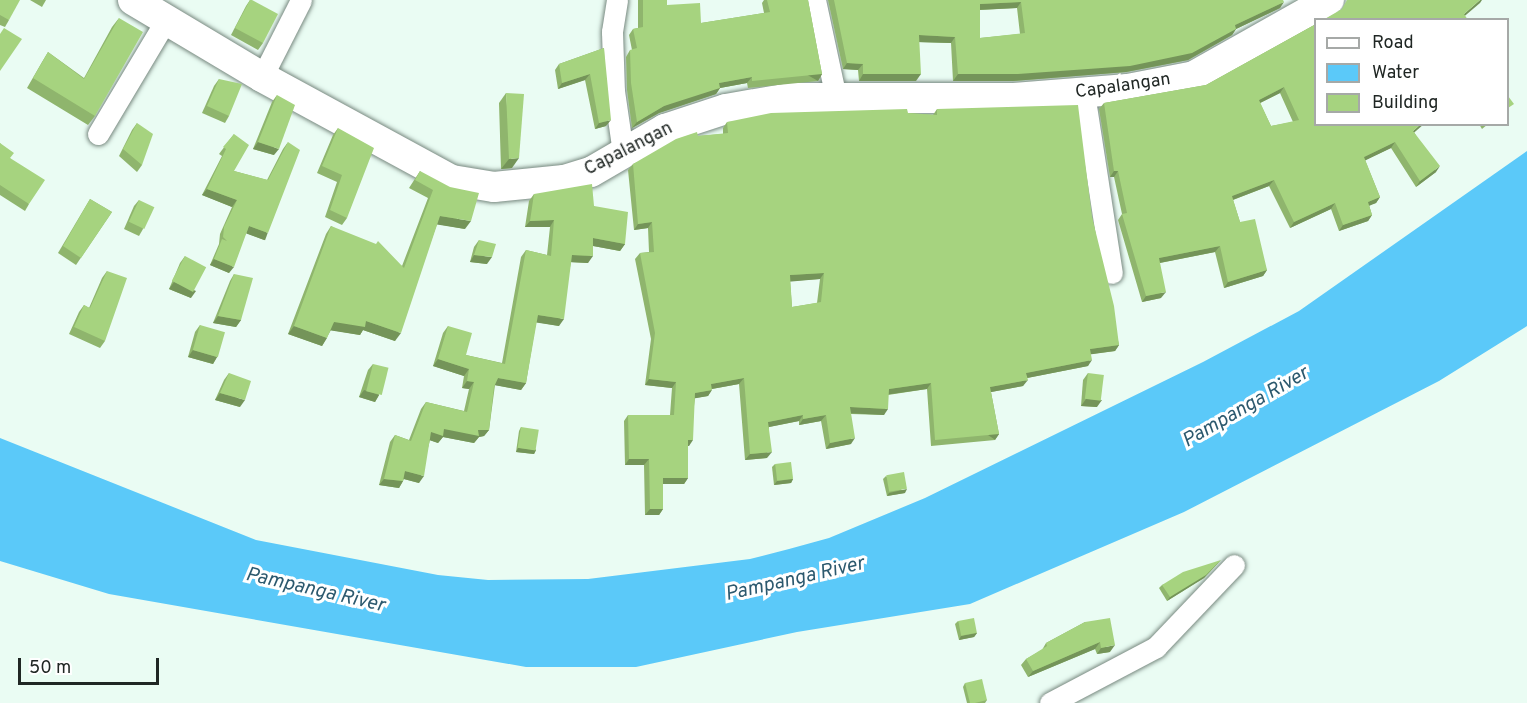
<!DOCTYPE html>
<html>
<head>
<meta charset="utf-8">
<style>
	body { margin:0 }
	#map { position:relative; width:1527px; height:703px; overflow:hidden; background:#eafcf3; font-family:Overpass,sans-serif }
	div>[style] { position:absolute }
	.water>* { inset:0; background:#5bc9f9 }
	.roads { filter:drop-shadow(0 0 2px #788980) drop-shadow(0 0 2px #788980) }
	.street>* { height:21px; margin:-10.5px; padding:0 10.5px; transform-origin:10.5px; border-radius:10.5px; background:#fff }
	.secondary>* { height:30px; margin:-15px; padding:0 15px; transform-origin:15px; border-radius:15px; background:#fff }
	.wall>* { inset:0; background:#8fb56d }
	.shaded-wall>* { inset:0; background:#749459; transform-origin:0 0 }
	.building>* { inset:0; background:#a6d37f; transform-origin:0 0 }
	span { translate:-50% -50%; white-space:nowrap; text-align:center; line-height:1.15; -webkit-text-stroke:6px #fff; paint-order:stroke }
	.street-label { font-size:18px; color:#202724 }
	.water-label { font-size:20px; color:#2c596e; font-style:italic }
	.legend { position:absolute; left:1314px; top:18px; width:195px; height:108px; box-sizing:border-box; background:#fff; border:2px solid #a6a9a7; margin:0; padding:8px 10px; list-style:none; font-size:18px; color:#202724 }
	.legend li { display:flex; align-items:center; gap:12px; height:30px }
	.legend b { width:30px; border:2px solid #a6a9a7 }
	.scale { position:absolute; left:18px; top:658px; width:141px; height:27px; box-sizing:border-box; border:3px solid #202724; border-top:0; padding-left:8px; font-size:18px; line-height:21px; white-space:nowrap; color:#202724; -webkit-text-stroke:4px #fff; paint-order:stroke }
</style>
</head>
<body>
<div id="map">
	<div class="water">
		<i style="clip-path:polygon(1527px 151px,1527px 326px,1439px 381px,1184px 512px,970px 604px,797px 632px,636px 667px,526px 667px,109px 594px,0 561px,0 438px,256px 540px,438px 575px,488px 580px,588px 579px,750px 559px,789px 549px,829px 538px,925px 498px,1203px 362px,1299px 311px)"></i>
	</div>
	<div class="roads">
		<div class="street">
			<i style="left:617px;top:0;width:32px;rotate:99deg"></i>
			<i style="left:612px;top:32px;width:59px;rotate:88.1deg"></i>
			<i style="left:614px;top:91px;width:63px;rotate:81.7deg"></i>
			<i style="left:815px;top:0;width:100px;rotate:77.9deg"></i>
			<i style="left:262px;top:77px;width:86px;rotate:-63.1deg"></i>
			<i style="left:1084px;top:93px;width:182px;rotate:81.2deg"></i>
			<i style="left:98px;top:134px;width:133px;rotate:-59.2deg"></i>
			<i style="left:1050px;top:703px;width:120px;rotate:-27.8deg"></i>
			<i style="left:1156px;top:647px;width:113px;rotate:-46.4deg"></i>
		</div>
		<div class="secondary">
			<i style="left:133px;top:0;width:150px;rotate:30.8deg"></i>
			<i style="left:262px;top:77px;width:216px;rotate:28.5deg"></i>
			<i style="left:452px;top:180px;width:43px;rotate:9.5deg"></i>
			<i style="left:494px;top:187px;width:70px;rotate:-5.7deg"></i>
			<i style="left:564px;top:180px;width:28px;rotate:-17deg"></i>
			<i style="left:591px;top:172px;width:86px;rotate:-30.2deg"></i>
			<i style="left:665px;top:129px;width:64px;rotate:-18.2deg"></i>
			<i style="left:726px;top:109px;width:65px;rotate:-9.8deg"></i>
			<i style="left:790px;top:98px;width:224px"></i>
			<i style="left:1014px;top:98px;width:114px;rotate:-4.5deg"></i>
			<i style="left:1128px;top:89px;width:67px;rotate:-11.1deg"></i>
			<i style="left:1194px;top:76px;width:155px;rotate:-29.4deg"></i>
		</div>
	</div>
	<div class="wall">
		<i style="clip-path:polygon(0 0,9px 20px,5px 27px,0 25px)"></i>
		<i style="clip-path:polygon(30px 0,46px 0,42px 7px)"></i>
		<i style="clip-path:polygon(250px 0,263px 43px,258px 50px,231px 35px,246px 6px)"></i>
		<i style="clip-path:polygon(638px 0,667px 0,667px 5px,701px 23px,764px 13px,762px 3px,764px 0,808px 0,822px 74px,818px 81px,748px 88px,747px 83px,720px 88px,716px 94px,659px 113px,632px 128px,627px 90px,626px 57px,630px 50px,632px 50px,629px 35px,633px 29px,638px 28px)"></i>
		<i style="clip-path:polygon(evenodd,828px 0,1283px 0,1280px 8px,1236px 29px,1232px 35px,1188px 60px,1126px 72px,1013px 81px,953px 81px,951px 43px,919px 42px,916px 81px,859px 81px,858px 70px,843px 69px,828px 0,1017px 8px,1020px 34px,980px 38px,980px 10px,1017px 8px)"></i>
		<i style="clip-path:polygon(119px 18px,95px 116px,88px 125px,27px 88px,42px 62px,48px 52px,84px 78px,112px 27px)"></i>
		<i style="clip-path:polygon(evenodd,1316px 24px,1316px 124px,1414px 132px,1436px 172px,1416px 187px,1391px 148px,1365px 160px,1380px 197px,1376px 203px,1369px 205px,1372px 215px,1368px 221px,1339px 231px,1331px 209px,1290px 228px,1269px 186px,1233px 200px,1240px 222px,1267px 270px,1263px 276px,1224px 288px,1215px 252px,1160px 263px,1161px 298px,1142px 302px,1118px 220px,1122px 214px,1114px 177px,1110px 177px,1099px 109px,1104px 103px,1206px 85px,1316px 24px,1280px 93px,1293px 122px,1271px 126px,1260px 103px,1280px 93px)"></i>
		<i style="clip-path:polygon(604px 48px,606px 126px,595px 129px,585px 80px,558px 89px,555px 70px,559px 64px)"></i>
		<i style="clip-path:polygon(219px 79px,229px 116px,225px 123px,202px 113px,214px 86px)"></i>
		<i style="clip-path:polygon(506px 93px,512px 168px,501px 169px,499px 103px)"></i>
		<i style="clip-path:polygon(277px 95px,274px 155px,253px 149px,272px 102px)"></i>
		<i style="clip-path:polygon(evenodd,937px 109px,1092px 217px,1119px 345px,1115px 351px,1091px 354px,1088px 366px,1027px 378px,1023px 386px,991px 392px,999px 434px,995px 440px,931px 446px,927px 389px,888px 395px,884px 415px,851px 414px,851px 444px,826px 449px,821px 421px,799px 425px,799px 421px,769px 427px,767px 458px,745px 460px,739px 384px,712px 389px,708px 396px,695px 398px,689px 446px,688px 446px,688px 478px,684px 484px,663px 484px,663px 509px,659px 515px,645px 515px,644px 465px,625px 465px,624px 421px,628px 415px,670px 415px,672px 388px,645px 385px,651px 339px,635px 259px,640px 253px,649px 252px,648px 228px,634px 230px,628px 170px,633px 164px,698px 136px,723px 134px,723px 128px,727px 122px,908px 113px,933px 115px,937px 109px,820px 279px,817px 303px,792px 307px,790px 281px,820px 279px)"></i>
		<i style="clip-path:polygon(137px 123px,142px 165px,137px 172px,119px 156px,132px 130px)"></i>
		<i style="clip-path:polygon(1479px 124px,1488px 124px,1482px 129px)"></i>
		<i style="clip-path:polygon(338px 128px,347px 218px,342px 225px,325px 217px,337px 182px,317px 173px,333px 135px)"></i>
		<i style="clip-path:polygon(234px 134px,234px 171px,267px 180px,283px 149px,288px 142px,264px 240px,246px 233px,229px 273px,210px 265px,219px 244px,220px 234px,232px 207px,202px 195px,222px 156px,219px 154px)"></i>
		<i style="clip-path:polygon(0 143px,10px 158px,29px 204px,25px 211px,0 195px)"></i>
		<i style="clip-path:polygon(420px 171px,465px 229px,437px 224px,395px 341px,363px 330px,360px 335px,331px 330px,322px 346px,288px 334px,326px 234px,331px 226px,402px 266px,428px 198px,409px 188px)"></i>
		<i style="clip-path:polygon(534px 194px,594px 206px,625px 244px,620px 251px,593px 246px,588px 263px,571px 262px,559px 326px,536px 322px,526px 383px,521px 390px,495px 385px,489px 430px,484px 436px,479px 437px,474px 443px,443px 437px,438px 443px,430px 440px,419px 483px,404px 479px,403px 481px,399px 488px,379px 485px,390px 442px,395px 435px,409px 440px,421px 409px,426px 402px,464px 411px,469px 389px,462px 388px,464px 376px,433px 366px,443px 333px,448px 326px,466px 355px,502px 363px,521px 257px,526px 250px,547px 255px,550px 227px,525px 227px,529px 201px)"></i>
		<i style="clip-path:polygon(90px 199px,112px 212px,76px 265px,58px 253px)"></i>
		<i style="clip-path:polygon(139px 200px,143px 229px,139px 236px,124px 229px,134px 206px)"></i>
		<i style="clip-path:polygon(479px 240px,487px 264px,470px 262px,474px 247px)"></i>
		<i style="clip-path:polygon(185px 256px,191px 298px,169px 289px,180px 263px)"></i>
		<i style="clip-path:polygon(107px 271px,105px 341px,100px 348px,69px 334px,79px 312px,84px 305px,89px 308px,102px 278px)"></i>
		<i style="clip-path:polygon(234px 274px,241px 320px,236px 327px,213px 323px,230px 281px)"></i>
		<i style="clip-path:polygon(200px 325px,217px 357px,213px 364px,188px 357px,195px 332px)"></i>
		<i style="clip-path:polygon(373px 364px,379px 395px,375px 402px,359px 397px,368px 370px)"></i>
		<i style="clip-path:polygon(229px 373px,240px 407px,215px 400px,224px 380px)"></i>
		<i style="clip-path:polygon(1088px 373px,1097px 407px,1081px 406px,1083px 380px)"></i>
		<i style="clip-path:polygon(521px 427px,536px 450px,534px 454px,516px 452px,519px 431px)"></i>
		<i style="clip-path:polygon(775px 464px,793px 479px,791px 483px,774px 485px,772px 467px)"></i>
		<i style="clip-path:polygon(886px 476px,905px 493px,887px 496px,883px 479px)"></i>
		<i style="clip-path:polygon(1218px 563px,1204px 578px,1167px 601px,1159px 588px,1162px 585px)"></i>
		<i style="clip-path:polygon(958px 621px,977px 633px,974px 637px,959px 640px,955px 624px)"></i>
		<i style="clip-path:polygon(1085px 622px,1110px 652px,1097px 654px,1095px 649px,1028px 677px,1021px 665px,1026px 659px,1042px 650px,1046px 643px)"></i>
		<i style="clip-path:polygon(965px 683px,987px 700px,985px 703px,967px 703px,963px 687px)"></i>
	</div>
	<div class="shaded-wall">
		<i style="clip-path:polygon(1480px 0,1482px 0,1480px 3px,1460px 20px,1464px 14px)"></i>
		<i style="clip-path:polygon(1021px 2px,1017px 8px,976px 10px,980px 4px)"></i>
		<i style="clip-path:polygon(1284px 2px,1280px 8px,1236px 29px,1232px 35px,1188px 60px,1126px 72px,1013px 81px,953px 81px,958px 74px,1235px 25px)"></i>
		<i style="clip-path:polygon(919px 35px,955px 37px,951px 43px,915px 42px)"></i>
		<i style="clip-path:polygon(847px 63px,863px 64px,858px 70px,843px 69px)"></i>
		<i style="clip-path:polygon(590px 74px,585px 80px,558px 89px,562px 83px)"></i>
		<i style="left:822px;top:74px;width:8px;height:70px;rotate:120deg"></i>
		<i style="clip-path:polygon(863px 74px,921px 74px,916px 81px,859px 81px)"></i>
		<i style="clip-path:polygon(752px 77px,747px 83px,720px 88px,716px 94px,659px 113px,632px 128px,637px 122px,664px 106px,719px 83px)"></i>
		<i style="clip-path:polygon(1284px 87px,1280px 93px,1254px 106px,1259px 100px)"></i>
		<i style="clip-path:polygon(611px 120px,606px 126px,595px 129px,599px 123px)"></i>
		<i style="clip-path:polygon(1421px 124px,1424px 124px,1409px 137px,1413px 131px)"></i>
		<i style="clip-path:polygon(258px 142px,279px 149px,274px 155px,253px 149px)"></i>
		<i style="clip-path:polygon(1395px 142px,1391px 148px,1360px 163px,1364px 157px)"></i>
		<i style="clip-path:polygon(519px 158px,512px 168px,501px 169px,509px 159px)"></i>
		<i style="clip-path:polygon(1440px 166px,1436px 172px,1416px 187px,1420px 181px)"></i>
		<i style="clip-path:polygon(1114px 171px,1118px 171px,1114px 177px,1110px 177px)"></i>
		<i style="clip-path:polygon(1274px 180px,1269px 186px,1227px 202px,1232px 196px)"></i>
		<i style="clip-path:polygon(207px 189px,237px 200px,232px 207px,202px 195px)"></i>
		<i style="clip-path:polygon(1380px 197px,1376px 203px,1364px 208px,1368px 202px)"></i>
		<i style="clip-path:polygon(1335px 203px,1331px 209px,1290px 228px,1294px 222px)"></i>
		<i style="clip-path:polygon(1372px 215px,1368px 221px,1339px 231px,1343px 225px)"></i>
		<i style="clip-path:polygon(440px 216px,471px 221px,465px 229px,434px 224px)"></i>
		<i style="clip-path:polygon(554px 220px,550px 227px,525px 227px,530px 221px)"></i>
		<i style="clip-path:polygon(652px 222px,648px 228px,634px 230px,638px 224px)"></i>
		<i style="left:249px;top:226px;width:20px;height:8px;rotate:20deg"></i>
		<i style="clip-path:polygon(593px 238px,625px 244px,620px 251px,588px 245px)"></i>
		<i style="clip-path:polygon(1220px 246px,1215px 252px,1154px 264px,1159px 258px)"></i>
		<i style="clip-path:polygon(474px 255px,492px 257px,487px 264px,470px 262px)"></i>
		<i style="clip-path:polygon(572px 255px,593px 256px,588px 263px,567px 262px)"></i>
		<i style="clip-path:polygon(214px 259px,234px 267px,229px 273px,210px 265px)"></i>
		<i style="clip-path:polygon(1267px 270px,1263px 276px,1224px 288px,1228px 282px)"></i>
		<i style="clip-path:polygon(824px 273px,820px 279px,786px 282px,790px 275px)"></i>
		<i style="clip-path:polygon(174px 282px,196px 291px,191px 298px,169px 289px)"></i>
		<i style="clip-path:polygon(1166px 292px,1161px 298px,1142px 302px,1146px 296px)"></i>
		<i style="clip-path:polygon(538px 315px,564px 319px,559px 326px,533px 322px)"></i>
		<i style="clip-path:polygon(218px 316px,241px 320px,236px 327px,213px 323px)"></i>
		<i style="clip-path:polygon(366px 321px,401px 333px,395px 341px,363px 330px,360px 335px,328px 330px,334px 322px)"></i>
		<i style="clip-path:polygon(294px 326px,327px 338px,322px 346px,288px 334px)"></i>
		<i style="clip-path:polygon(1119px 345px,1115px 351px,1086px 355px,1090px 349px)"></i>
		<i style="clip-path:polygon(193px 350px,217px 357px,213px 364px,188px 357px)"></i>
		<i style="clip-path:polygon(438px 359px,469px 369px,464px 376px,433px 366px)"></i>
		<i style="clip-path:polygon(1092px 360px,1088px 366px,1022px 379px,1026px 373px)"></i>
		<i style="clip-path:polygon(498px 378px,526px 383px,521px 390px,494px 385px)"></i>
		<i style="clip-path:polygon(744px 378px,739px 384px,706px 390px,711px 384px)"></i>
		<i style="clip-path:polygon(649px 379px,676px 382px,672px 388px,645px 385px)"></i>
		<i style="clip-path:polygon(1028px 380px,1023px 386px,986px 393px,990px 387px)"></i>
		<i style="clip-path:polygon(467px 381px,474px 382px,469px 389px,462px 388px)"></i>
		<i style="clip-path:polygon(931px 383px,927px 389px,884px 395px,889px 389px)"></i>
		<i style="clip-path:polygon(364px 390px,379px 395px,375px 402px,359px 397px)"></i>
		<i style="clip-path:polygon(712px 390px,708px 396px,691px 399px,695px 393px)"></i>
		<i style="clip-path:polygon(220px 393px,245px 400px,240px 407px,215px 400px)"></i>
		<i style="clip-path:polygon(1086px 399px,1102px 400px,1097px 407px,1081px 406px)"></i>
		<i style="clip-path:polygon(850px 407px,888px 409px,884px 415px,846px 413px)"></i>
		<i style="clip-path:polygon(803px 415px,799px 421px,764px 428px,768px 422px)"></i>
		<i style="clip-path:polygon(826px 415px,821px 421px,799px 425px,803px 419px)"></i>
		<i style="clip-path:polygon(444px 429px,478px 430px,489px 430px,484px 436px,479px 437px,474px 443px,443px 437px,438px 443px,426px 439px,431px 432px)"></i>
		<i style="left:999px;top:434px;width:7px;height:64px;rotate:124deg"></i>
		<i style="clip-path:polygon(855px 438px,851px 444px,826px 449px,830px 443px)"></i>
		<i style="clip-path:polygon(688px 440px,693px 440px,689px 446px,684px 446px)"></i>
		<i style="clip-path:polygon(518px 448px,536px 450px,534px 454px,516px 452px)"></i>
		<i style="clip-path:polygon(772px 452px,767px 458px,745px 460px,750px 454px)"></i>
		<i style="clip-path:polygon(629px 459px,649px 459px,644px 465px,625px 465px)"></i>
		<i style="clip-path:polygon(405px 471px,424px 476px,419px 483px,400px 478px)"></i>
		<i style="clip-path:polygon(663px 478px,688px 478px,684px 484px,659px 484px)"></i>
		<i style="clip-path:polygon(384px 479px,403px 481px,399px 488px,379px 485px)"></i>
		<i style="clip-path:polygon(793px 479px,791px 483px,774px 485px,777px 481px)"></i>
		<i style="clip-path:polygon(907px 489px,905px 493px,887px 496px,889px 493px)"></i>
		<i style="clip-path:polygon(650px 509px,663px 509px,659px 515px,645px 515px)"></i>
		<i style="clip-path:polygon(1221px 560px,1204px 578px,1167px 601px,1170px 597px)"></i>
		<i style="clip-path:polygon(977px 633px,974px 637px,959px 640px,961px 636px)"></i>
		<i style="clip-path:polygon(1100px 642px,1095px 649px,1028px 677px,1033px 671px)"></i>
		<i style="clip-path:polygon(1115px 645px,1110px 652px,1097px 654px,1101px 648px)"></i>
	</div>
	<div class="building">
		<i style="clip-path:polygon(0 0,20px 0,9px 20px,0 15px)"></i>
		<i style="clip-path:polygon(250px 0,252px 0,278px 14px,263px 43px,235px 28px)"></i>
		<i style="clip-path:polygon(643px 0,667px 0,667px 5px,700px 3px,701px 23px,770px 12px,767px 0,808px 0,822px 74px,752px 81px,752px 77px,719px 83px,720px 88px,664px 106px,637px 122px,631px 83px,630px 50px,637px 48px,633px 29px,643px 27px)"></i>
		<i style="clip-path:polygon(evenodd,834px 0,1283px 0,1284px 2px,1235px 25px,1236px 29px,1192px 53px,1130px 66px,1018px 74px,958px 74px,955px 37px,919px 35px,921px 74px,863px 74px,863px 64px,847px 63px,834px 0,1021px 2px,1025px 33px,980px 38px,980px 4px,1021px 2px)"></i>
		<i style="clip-path:polygon(1347px 0,1480px 0,1464px 14px,1468px 20px,1323px 20px,1342px 9px)"></i>
		<i style="clip-path:polygon(119px 18px,143px 32px,95px 116px,33px 78px,48px 52px,84px 79px)"></i>
		<i style="clip-path:polygon(evenodd,1316px 24px,1316px 124px,1421px 124px,1413px 131px,1440px 166px,1420px 181px,1395px 142px,1364px 157px,1380px 197px,1368px 202px,1372px 215px,1343px 225px,1335px 203px,1294px 222px,1274px 180px,1232px 196px,1240px 222px,1255px 219px,1267px 270px,1228px 282px,1220px 246px,1159px 258px,1166px 292px,1146px 296px,1122px 214px,1127px 213px,1118px 171px,1114px 171px,1104px 103px,1206px 85px,1316px 24px,1284px 87px,1299px 120px,1271px 126px,1259px 100px,1284px 87px)"></i>
		<i style="clip-path:polygon(4px 28px,22px 39px,0 71px,0 34px)"></i>
		<i style="clip-path:polygon(604px 48px,611px 120px,599px 123px,590px 74px,562px 83px,559px 64px)"></i>
		<i style="clip-path:polygon(219px 79px,242px 84px,229px 116px,207px 106px)"></i>
		<i style="clip-path:polygon(506px 93px,524px 94px,519px 158px,509px 159px)"></i>
		<i style="clip-path:polygon(277px 95px,295px 105px,279px 149px,258px 142px)"></i>
		<i style="clip-path:polygon(1508px 96px,1514px 104px,1508px 108px)"></i>
		<i style="clip-path:polygon(evenodd,1078px 105px,1092px 217px,1114px 306px,1119px 345px,1090px 349px,1092px 360px,1026px 373px,1028px 380px,990px 387px,999px 434px,935px 440px,931px 383px,889px 389px,888px 409px,850px 407px,855px 438px,830px 443px,826px 415px,803px 419px,803px 415px,768px 422px,772px 452px,750px 454px,744px 378px,711px 384px,712px 390px,695px 393px,693px 440px,688px 440px,688px 478px,663px 478px,663px 509px,650px 509px,649px 459px,629px 459px,628px 415px,674px 415px,676px 382px,649px 379px,655px 333px,640px 253px,654px 252px,652px 222px,638px 224px,633px 164px,676px 139px,697px 132px,698px 136px,728px 133px,727px 122px,771px 113px,907px 109px,908px 113px,937px 115px,937px 109px,1078px 105px,824px 273px,821px 302px,792px 307px,790px 275px,824px 273px)"></i>
		<i style="clip-path:polygon(137px 123px,153px 134px,142px 165px,123px 149px)"></i>
		<i style="clip-path:polygon(338px 128px,374px 148px,347px 218px,330px 210px,342px 175px,322px 166px)"></i>
		<i style="clip-path:polygon(234px 134px,249px 145px,234px 171px,268px 180px,288px 142px,300px 150px,268px 233px,249px 226px,234px 267px,214px 259px,222px 239px,227px 241px,223px 237px,224px 227px,237px 200px,207px 189px,226px 149px,223px 147px)"></i>
		<i style="clip-path:polygon(0 143px,14px 153px,10px 158px,45px 180px,29px 204px,0 185px)"></i>
		<i style="clip-path:polygon(420px 171px,450px 187px,479px 193px,471px 221px,440px 216px,401px 333px,366px 321px,365px 327px,334px 322px,327px 338px,294px 326px,331px 226px,376px 244px,378px 241px,404px 268px,433px 190px,415px 180px)"></i>
		<i style="clip-path:polygon(592px 184px,594px 206px,628px 212px,625px 244px,593px 238px,593px 256px,572px 255px,564px 319px,538px 315px,526px 383px,498px 378px,494px 387px,489px 430px,478px 430px,479px 436px,444px 429px,443px 436px,431px 432px,424px 476px,405px 471px,403px 481px,384px 479px,395px 435px,411px 441px,426px 402px,467px 412px,474px 382px,467px 381px,469px 369px,438px 359px,448px 326px,472px 333px,466px 355px,505px 364px,526px 250px,551px 256px,554px 220px,530px 221px,534px 194px)"></i>
		<i style="clip-path:polygon(90px 199px,112px 212px,81px 258px,63px 246px)"></i>
		<i style="left:139px;top:200px;width:17px;height:24px;rotate:25deg"></i>
		<i style="clip-path:polygon(479px 240px,496px 244px,492px 257px,474px 255px)"></i>
		<i style="left:185px;top:256px;width:24px;height:28px;rotate:28deg"></i>
		<i style="clip-path:polygon(107px 271px,127px 278px,105px 341px,74px 327px,84px 305px,90px 308px)"></i>
		<i style="clip-path:polygon(234px 274px,253px 278px,241px 320px,218px 316px)"></i>
		<i style="left:200px;top:325px;width:26px;height:26px;rotate:16deg"></i>
		<i style="left:373px;top:364px;width:16px;height:28px;rotate:14deg"></i>
		<i style="clip-path:polygon(229px 373px,251px 381px,245px 400px,220px 393px)"></i>
		<i style="left:1088px;top:373px;width:16px;height:26px;rotate:7deg"></i>
		<i style="left:521px;top:427px;width:18px;height:21px;rotate:9deg"></i>
		<i style="left:791px;top:462px;width:17px;height:16px;rotate:83deg"></i>
		<i style="left:904px;top:472px;width:17px;height:18px;rotate:80deg"></i>
		<i style="clip-path:polygon(1221px 560px,1206px 575px,1170px 597px,1162px 585px,1183px 572px)"></i>
		<i style="left:974px;top:618px;width:15px;height:16px;rotate:79deg"></i>
		<i style="clip-path:polygon(1110px 618px,1115px 645px,1101px 648px,1100px 642px,1033px 671px,1026px 659px,1047px 646px,1046px 643px,1085px 622px)"></i>
		<i style="clip-path:polygon(982px 679px,987px 700px,975px 703px,970px 703px,965px 683px)"></i>
	</div>
	<div class="street-label">
		<span style="left:1123px;top:87px;rotate:-8deg">Capalangan</span>
		<span style="left:629px;top:150px;rotate:-27deg">Capalangan</span>
	</div>
	<div class="water-label">
		<span style="left:1246px;top:408px;rotate:-30deg">Pampanga River</span>
		<span style="left:795px;top:580px;rotate:-13deg">Pampanga River</span>
		<span style="left:315px;top:591px;rotate:13deg">Pampanga River</span>
	</div>
	<ul class="legend">
	<li><b style="height:8px;background:#fff"></b>Road</li>
	<li><b style="height:16px;background:#5bc9f9"></b>Water</li>
	<li><b style="height:16px;background:#a6d37f"></b>Building</li>
	</ul>
	<div class="scale">50 m</div>
</div>
</body>
</html>
